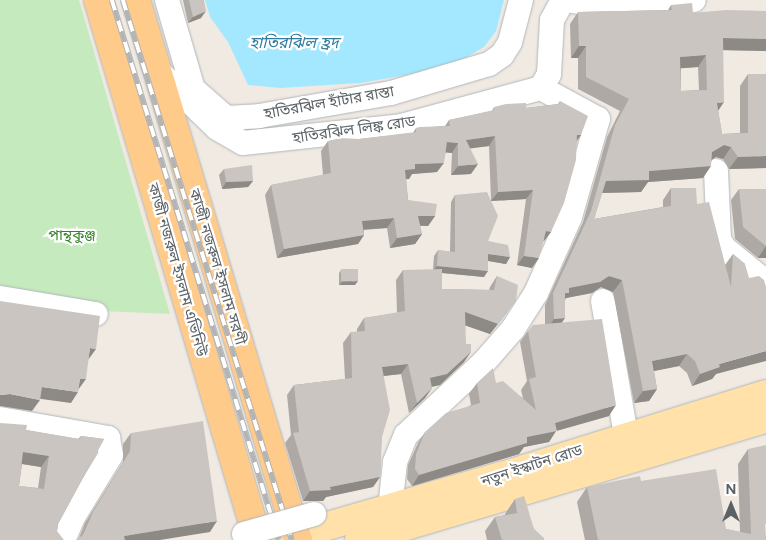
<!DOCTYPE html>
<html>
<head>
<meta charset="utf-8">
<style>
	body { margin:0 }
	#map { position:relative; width:766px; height:540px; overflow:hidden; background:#f0eae3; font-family:Figtree,"Noto Sans Bengali",sans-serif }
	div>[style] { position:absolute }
	.green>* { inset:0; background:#c5eabd }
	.water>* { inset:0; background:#a4e8ff }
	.roads { filter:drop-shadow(0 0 1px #b1b6ba) drop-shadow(0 0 1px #b1b6ba) }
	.minor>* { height:24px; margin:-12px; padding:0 12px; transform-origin:12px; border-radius:12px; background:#fff }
	.major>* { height:28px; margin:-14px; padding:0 14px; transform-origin:14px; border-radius:14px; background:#ffe1a9 }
	.highway>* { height:28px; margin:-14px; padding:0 14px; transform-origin:14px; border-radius:14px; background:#ffcb8b }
	.rail>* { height:5.5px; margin-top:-2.75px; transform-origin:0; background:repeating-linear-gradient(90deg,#fff 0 11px,#b3b4b5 0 22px); box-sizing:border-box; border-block:1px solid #b3b4b5 }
	.bridges { filter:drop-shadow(0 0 1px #b1b6ba) drop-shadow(0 0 1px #b1b6ba) }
	.minor-bridge>* { height:24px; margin:-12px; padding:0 12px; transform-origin:12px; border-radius:12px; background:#fff }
	.wall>* { inset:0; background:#aea9a5 }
	.shaded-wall>* { inset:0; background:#8d8a86 }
	.building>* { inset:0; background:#cac5c0; transform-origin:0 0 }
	span { translate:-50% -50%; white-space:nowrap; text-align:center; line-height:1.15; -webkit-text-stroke:4.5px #fff; paint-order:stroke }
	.street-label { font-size:15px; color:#5b6266 }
	.park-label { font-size:15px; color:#38842b }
	.water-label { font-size:16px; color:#2f7ca0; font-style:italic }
	.north { position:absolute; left:706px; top:480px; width:50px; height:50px; -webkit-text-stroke:4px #fff; paint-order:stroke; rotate:0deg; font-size:14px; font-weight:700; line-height:20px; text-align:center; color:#5b6266 }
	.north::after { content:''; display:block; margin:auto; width:18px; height:22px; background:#5b6266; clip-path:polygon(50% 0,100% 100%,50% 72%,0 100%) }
</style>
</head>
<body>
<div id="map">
	<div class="green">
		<i style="clip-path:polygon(0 0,79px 0,170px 314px,58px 309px,0 302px)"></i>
	</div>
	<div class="water">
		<i style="clip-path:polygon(205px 0,504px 0,496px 31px,484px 47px,465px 58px,435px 70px,360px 83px,280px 88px,248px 85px,228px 42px,210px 17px)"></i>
	</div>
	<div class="roads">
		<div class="minor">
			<i style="left:167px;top:0;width:93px;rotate:73.7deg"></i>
			<i style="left:193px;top:89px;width:44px;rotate:41.3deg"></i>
			<i style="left:226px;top:118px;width:33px;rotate:-3deg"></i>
			<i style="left:259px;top:116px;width:134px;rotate:-9.9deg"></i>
			<i style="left:391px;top:93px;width:102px;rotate:-16.5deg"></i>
			<i style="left:489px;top:64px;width:16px;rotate:-35deg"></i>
			<i style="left:502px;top:55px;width:15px;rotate:-58deg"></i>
			<i style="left:510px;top:42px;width:43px;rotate:-75.3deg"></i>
			<i style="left:567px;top:0;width:45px;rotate:10.3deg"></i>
			<i style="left:611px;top:8px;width:83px;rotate:-5.5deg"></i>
			<i style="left:158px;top:71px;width:82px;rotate:44deg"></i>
			<i style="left:217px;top:128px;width:30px;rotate:30deg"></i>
			<i style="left:243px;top:143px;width:159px;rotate:-6.1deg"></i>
			<i style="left:401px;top:126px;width:145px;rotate:-15.2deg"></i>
			<i style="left:541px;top:88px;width:16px;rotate:-60deg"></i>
			<i style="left:549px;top:74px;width:54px;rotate:-86.8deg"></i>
			<i style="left:552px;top:20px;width:23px;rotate:-61deg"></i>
			<i style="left:716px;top:171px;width:68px;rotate:87.5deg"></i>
			<i style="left:719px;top:239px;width:10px;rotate:61deg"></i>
			<i style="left:724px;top:248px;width:54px;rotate:39deg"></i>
			<i style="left:0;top:298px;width:97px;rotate:9.5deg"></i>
			<i style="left:603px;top:301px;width:137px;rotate:80.3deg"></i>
			<i style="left:0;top:419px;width:110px;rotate:10deg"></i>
			<i style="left:108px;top:438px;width:17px;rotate:80deg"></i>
			<i style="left:111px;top:455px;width:73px;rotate:121.5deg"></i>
			<i style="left:73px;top:517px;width:25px;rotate:113deg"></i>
			<i style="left:390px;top:509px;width:47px;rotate:-83.9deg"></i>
			<i style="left:395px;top:462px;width:29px;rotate:-68deg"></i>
			<i style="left:406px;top:435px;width:108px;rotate:-43.1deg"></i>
			<i style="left:485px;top:361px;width:43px;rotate:-48.8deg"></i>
			<i style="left:513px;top:329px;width:43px;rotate:-57.4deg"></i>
			<i style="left:536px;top:293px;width:83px;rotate:-65.9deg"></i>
			<i style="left:570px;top:217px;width:102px;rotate:-74.1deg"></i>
			<i style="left:598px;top:119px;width:65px;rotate:-151.5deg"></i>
		</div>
		<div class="major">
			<i style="left:279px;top:540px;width:231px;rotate:-16.1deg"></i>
			<i style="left:501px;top:476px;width:277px;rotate:-17.2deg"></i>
			<i style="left:359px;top:540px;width:425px;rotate:-16.6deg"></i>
		</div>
		<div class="highway">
			<i style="left:98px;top:0;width:563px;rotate:73.5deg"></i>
			<i style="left:136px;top:0;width:564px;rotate:73.3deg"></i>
		</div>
	</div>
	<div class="rail">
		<i style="left:112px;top:0;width:565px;rotate:72.82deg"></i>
		<i style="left:123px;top:0;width:566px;rotate:72.62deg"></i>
	</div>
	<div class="bridges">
		<div class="minor-bridge">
			<i style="left:244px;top:534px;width:73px;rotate:-15.9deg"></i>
		</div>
	</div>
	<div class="wall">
		<i style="clip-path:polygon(183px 0,204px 0,201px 18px,188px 23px)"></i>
		<i style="clip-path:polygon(evenodd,671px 5px,693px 13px,766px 11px,766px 51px,723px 50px,718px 110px,722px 134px,740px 133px,740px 86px,748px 74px,766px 74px,766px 168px,729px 169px,723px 159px,716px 157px,712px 160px,703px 178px,648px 182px,641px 192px,602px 193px,594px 219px,663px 207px,663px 200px,671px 188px,697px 204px,725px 265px,733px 254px,745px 264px,716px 374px,712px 379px,692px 386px,687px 373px,679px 366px,654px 371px,657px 389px,649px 401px,634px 403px,613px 292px,601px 287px,592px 293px,566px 298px,565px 300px,562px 323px,609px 416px,556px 431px,549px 442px,524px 447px,519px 454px,412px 486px,407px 479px,408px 465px,418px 443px,425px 432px,471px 405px,469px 394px,477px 383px,496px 383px,523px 398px,521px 390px,527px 381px,520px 342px,528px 331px,545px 324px,545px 305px,583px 222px,607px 137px,620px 111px,578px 89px,578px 58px,571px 58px,570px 24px,578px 12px,668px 10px,671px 5px,698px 67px,699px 90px,681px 91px,681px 68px,698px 67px)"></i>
		<i style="clip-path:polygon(560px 101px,581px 135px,577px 141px,551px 232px,543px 241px,532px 268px,517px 265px,526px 199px,491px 201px,488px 241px,510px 257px,506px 264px,488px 261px,484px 277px,442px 273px,442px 289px,489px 290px,490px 287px,497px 276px,508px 311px,490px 334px,465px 325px,464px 362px,440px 385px,432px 386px,432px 388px,425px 398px,409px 413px,401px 374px,384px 376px,380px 477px,373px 487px,326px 497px,323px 501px,303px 501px,285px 443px,291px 435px,287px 395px,294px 385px,345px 379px,343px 343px,351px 332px,357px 332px,357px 329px,364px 318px,397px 313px,396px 280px,403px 270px,433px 270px,434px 256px,438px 250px,450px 252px,451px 202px,455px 195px,491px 201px,489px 146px,470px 148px,471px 174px,451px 175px,452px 153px,446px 152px,437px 172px,412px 174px,409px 179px,406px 179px,408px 200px,435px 216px,428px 226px,420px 226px,422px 234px,415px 244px,390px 248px,387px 228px,364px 230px,364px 235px,358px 244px,277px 258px,265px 195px,271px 185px,323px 175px,321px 151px,328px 141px,359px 139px,413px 133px,416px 128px,445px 126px,449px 120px,492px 111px,494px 107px,526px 108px,558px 104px)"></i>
		<i style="clip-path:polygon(224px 169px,253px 181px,248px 187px,222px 189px,219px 175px)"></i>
		<i style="clip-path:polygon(739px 189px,766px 189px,766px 258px,758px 258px,735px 239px,731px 200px)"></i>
		<i style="clip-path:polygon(341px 270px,355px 285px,339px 285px,339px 273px)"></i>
		<i style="clip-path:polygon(evenodd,26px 430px,78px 439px,81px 436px,104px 439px,58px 524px,57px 531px,0 540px,26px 430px,22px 464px,41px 467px,38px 488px,19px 486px,22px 464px)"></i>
		<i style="clip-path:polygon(131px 433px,210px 532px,79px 538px,85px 523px,123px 462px,123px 444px)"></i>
		<i style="clip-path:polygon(748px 449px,766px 540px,585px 540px,577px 502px,587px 487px,641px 481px,726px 529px,740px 532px,738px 464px)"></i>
		<i style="clip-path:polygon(515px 499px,534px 529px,544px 540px,487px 540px,485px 531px,495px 517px,505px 515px,505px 514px)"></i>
	</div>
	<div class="shaded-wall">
		<i style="clip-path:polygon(206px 11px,201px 18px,188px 23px,193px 17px)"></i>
		<i style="clip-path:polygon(723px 38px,766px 39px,766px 51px,715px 50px)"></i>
		<i style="clip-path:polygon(579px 46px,586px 46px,578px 58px,571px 58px)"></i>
		<i style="clip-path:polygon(706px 55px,698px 67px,672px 69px,680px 57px)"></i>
		<i style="clip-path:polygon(724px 102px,716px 114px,717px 103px)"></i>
		<i style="clip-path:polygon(577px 135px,581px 135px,574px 144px)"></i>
		<i style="clip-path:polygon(495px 136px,489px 146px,459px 150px,466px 140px)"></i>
		<i style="clip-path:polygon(447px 142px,458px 143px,452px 153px,440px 152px)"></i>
		<i style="clip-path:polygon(724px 145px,731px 147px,723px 159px,716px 157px,704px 164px,712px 152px)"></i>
		<i style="clip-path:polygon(766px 156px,766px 168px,729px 169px,738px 157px)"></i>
		<i style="clip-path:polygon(444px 163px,437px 172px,412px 174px,409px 179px,399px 180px,405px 170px,415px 164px)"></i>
		<i style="clip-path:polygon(478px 164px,471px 174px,451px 175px,458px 166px)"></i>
		<i style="clip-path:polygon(711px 166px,703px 178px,648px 182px,641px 192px,598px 193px,606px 181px,649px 171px)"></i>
		<i style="clip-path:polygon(253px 181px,248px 187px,222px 189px,226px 182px)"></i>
		<i style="clip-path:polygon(533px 190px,526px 199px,491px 201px,498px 192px)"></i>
		<i style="clip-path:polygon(418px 216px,435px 216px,428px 226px,411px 225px)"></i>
		<i style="clip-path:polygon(394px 218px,387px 228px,355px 230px,362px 221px)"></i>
		<i style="clip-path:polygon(546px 231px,551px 232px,544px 241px,539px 241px)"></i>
		<i style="clip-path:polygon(422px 234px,415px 244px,390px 248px,397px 238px)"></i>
		<i style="clip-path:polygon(364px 235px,358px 244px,277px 258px,284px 249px)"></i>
		<i style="clip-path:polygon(766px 246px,766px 258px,758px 258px)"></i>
		<i style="clip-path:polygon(488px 254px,510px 257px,506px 264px,483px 260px)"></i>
		<i style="clip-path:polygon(524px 256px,539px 258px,532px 268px,517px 265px)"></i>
		<i style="clip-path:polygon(437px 266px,488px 271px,484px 277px,432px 272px)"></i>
		<i style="clip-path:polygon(609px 276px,622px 280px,613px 292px,601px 287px,592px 293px,566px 298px,561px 305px,557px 305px,569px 288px)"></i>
		<i style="clip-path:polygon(358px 281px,355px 285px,339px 285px,342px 282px)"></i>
		<i style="clip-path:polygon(516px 300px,490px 334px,458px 323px,465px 312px)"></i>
		<i style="clip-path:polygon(565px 318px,557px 330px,546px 331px,554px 319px)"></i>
		<i style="clip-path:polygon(90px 348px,96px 349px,88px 360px)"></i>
		<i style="clip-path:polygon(766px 351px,766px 361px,716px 374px,712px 379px,692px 386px,700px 374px,719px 364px)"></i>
		<i style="clip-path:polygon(471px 352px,464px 362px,440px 385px,423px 389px,430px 378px)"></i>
		<i style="clip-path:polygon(687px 354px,679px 366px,644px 373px,652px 361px)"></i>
		<i style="clip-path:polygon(408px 364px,401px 374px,374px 377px,382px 367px)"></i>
		<i style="clip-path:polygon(80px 379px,86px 379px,78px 390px)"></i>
		<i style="clip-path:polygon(42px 387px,78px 392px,71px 403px,34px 398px)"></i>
		<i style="clip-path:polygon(432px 388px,425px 398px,409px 413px,417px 403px)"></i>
		<i style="clip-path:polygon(657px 389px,649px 401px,634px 403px,643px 391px)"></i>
		<i style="clip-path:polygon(10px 394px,40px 400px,32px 411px,0 406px,0 395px)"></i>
		<i style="clip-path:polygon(616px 405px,609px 416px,556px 431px,549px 442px,524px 447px,519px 454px,412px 486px,419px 475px,527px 437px,555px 423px)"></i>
		<i style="clip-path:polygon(23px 452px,49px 456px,41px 467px,16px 463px)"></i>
		<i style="clip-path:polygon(380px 477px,373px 487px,326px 497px,323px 501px,303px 501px,310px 491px)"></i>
		<i style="clip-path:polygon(217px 521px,210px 532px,160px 540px,122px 540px,124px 536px)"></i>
	</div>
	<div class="building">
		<i style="clip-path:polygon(189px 0,204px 0,206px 11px,193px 17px)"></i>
		<i style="clip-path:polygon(evenodd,692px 3px,693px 13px,726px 10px,766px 11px,766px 39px,723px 38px,724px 102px,717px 103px,722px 134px,748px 133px,748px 74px,766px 74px,766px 156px,738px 157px,731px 147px,724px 145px,712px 152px,711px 166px,649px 171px,649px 180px,606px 181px,594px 219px,671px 206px,671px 188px,696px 188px,697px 204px,709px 202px,731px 287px,733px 254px,745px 264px,749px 278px,759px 276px,764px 280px,766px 287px,766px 351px,719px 364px,720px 367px,700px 374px,695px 361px,687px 354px,652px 361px,657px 389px,643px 391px,622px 280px,609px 276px,600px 282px,569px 288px,569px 293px,565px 293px,565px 318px,554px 319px,553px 293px,591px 211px,615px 125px,629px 99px,586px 77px,586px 46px,579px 46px,578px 12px,672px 10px,671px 5px,692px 3px,706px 55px,707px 90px,681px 91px,680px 57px,706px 55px)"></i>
		<i style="clip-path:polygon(560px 101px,588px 116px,581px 135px,577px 135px,576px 160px,564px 203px,551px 232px,546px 231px,539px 258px,524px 256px,533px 190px,498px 192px,495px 136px,466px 140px,478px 164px,458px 166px,458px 143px,447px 142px,444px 163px,415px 164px,415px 169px,405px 170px,408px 200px,437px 204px,435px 216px,418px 216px,422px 234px,397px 238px,394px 218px,362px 221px,364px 235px,284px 249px,271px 185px,331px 173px,328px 141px,340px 138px,359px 139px,416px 132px,416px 128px,420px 127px,450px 126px,449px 120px,494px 110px,494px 107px,506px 104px,526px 103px,526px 108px,559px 104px)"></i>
		<i style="clip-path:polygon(252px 165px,253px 181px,226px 182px,224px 169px)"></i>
		<i style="clip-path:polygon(739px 189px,766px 189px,766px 246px,743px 227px)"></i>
		<i style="clip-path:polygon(487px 192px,498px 216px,488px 241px,508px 245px,510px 257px,488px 254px,488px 271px,437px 266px,438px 250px,455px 252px,455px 195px)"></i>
		<i style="left:358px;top:269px;width:12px;height:17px;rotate:90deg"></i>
		<i style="clip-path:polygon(442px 269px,442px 289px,494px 290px,497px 276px,518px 285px,516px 300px,498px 324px,465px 312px,466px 344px,471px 344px,471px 352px,447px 374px,430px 378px,432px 388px,417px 403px,408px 364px,382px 367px,390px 410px,382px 437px,380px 477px,330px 487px,331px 490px,310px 491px,293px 433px,299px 432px,294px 385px,352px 378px,351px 332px,365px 331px,364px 318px,405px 311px,403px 270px)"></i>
		<i style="clip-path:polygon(0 301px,100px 316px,96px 349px,90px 348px,86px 379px,80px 379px,78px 392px,42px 387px,40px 400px,10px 394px,0 395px)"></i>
		<i style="clip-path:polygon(602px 319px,616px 405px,555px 423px,557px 431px,527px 437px,527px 443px,419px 475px,415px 469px,416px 454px,425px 432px,446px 413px,480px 403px,477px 383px,493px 368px,496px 383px,503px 381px,536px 410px,529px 379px,536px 377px,528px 331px,533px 325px)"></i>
		<i style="clip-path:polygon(203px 421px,217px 521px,124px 536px,125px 540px,76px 540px,83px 535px,93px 512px,130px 451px,131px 433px)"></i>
		<i style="clip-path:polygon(evenodd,0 423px,27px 425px,26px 430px,80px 439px,81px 436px,104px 439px,58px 524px,57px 531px,64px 540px,0 540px,0 423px,23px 452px,49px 456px,44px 489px,19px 486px,23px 452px)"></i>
		<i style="clip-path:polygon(766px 445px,766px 524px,765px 524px,766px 540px,598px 540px,587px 487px,640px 476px,641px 481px,716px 469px,726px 529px,751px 534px,748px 449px)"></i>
		<i style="clip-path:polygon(524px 496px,534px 529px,544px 538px,544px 540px,502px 540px,495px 517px,517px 513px,515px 499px)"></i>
	</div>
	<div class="street-label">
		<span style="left:329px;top:103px;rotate:-10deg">হাতিরঝিল হাঁটার রাস্তা</span>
		<span style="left:354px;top:130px;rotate:-8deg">হাতিরঝিল লিঙ্ক রোড</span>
		<span style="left:217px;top:267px;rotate:73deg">কাজী নজরুল ইসলাম সরণী</span>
		<span style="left:177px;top:270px;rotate:74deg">কাজী নজরুল ইসলাম এভিনিউ</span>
		<span style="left:532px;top:466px;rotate:-18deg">নতুন ইস্কাটন রোড</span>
	</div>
	<div class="park-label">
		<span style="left:72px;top:236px">পান্থকুঞ্জ</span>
	</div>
	<div class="water-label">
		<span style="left:294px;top:43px">হাতিরঝিল হ্রদ</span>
	</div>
	<div class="north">N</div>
</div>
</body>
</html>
